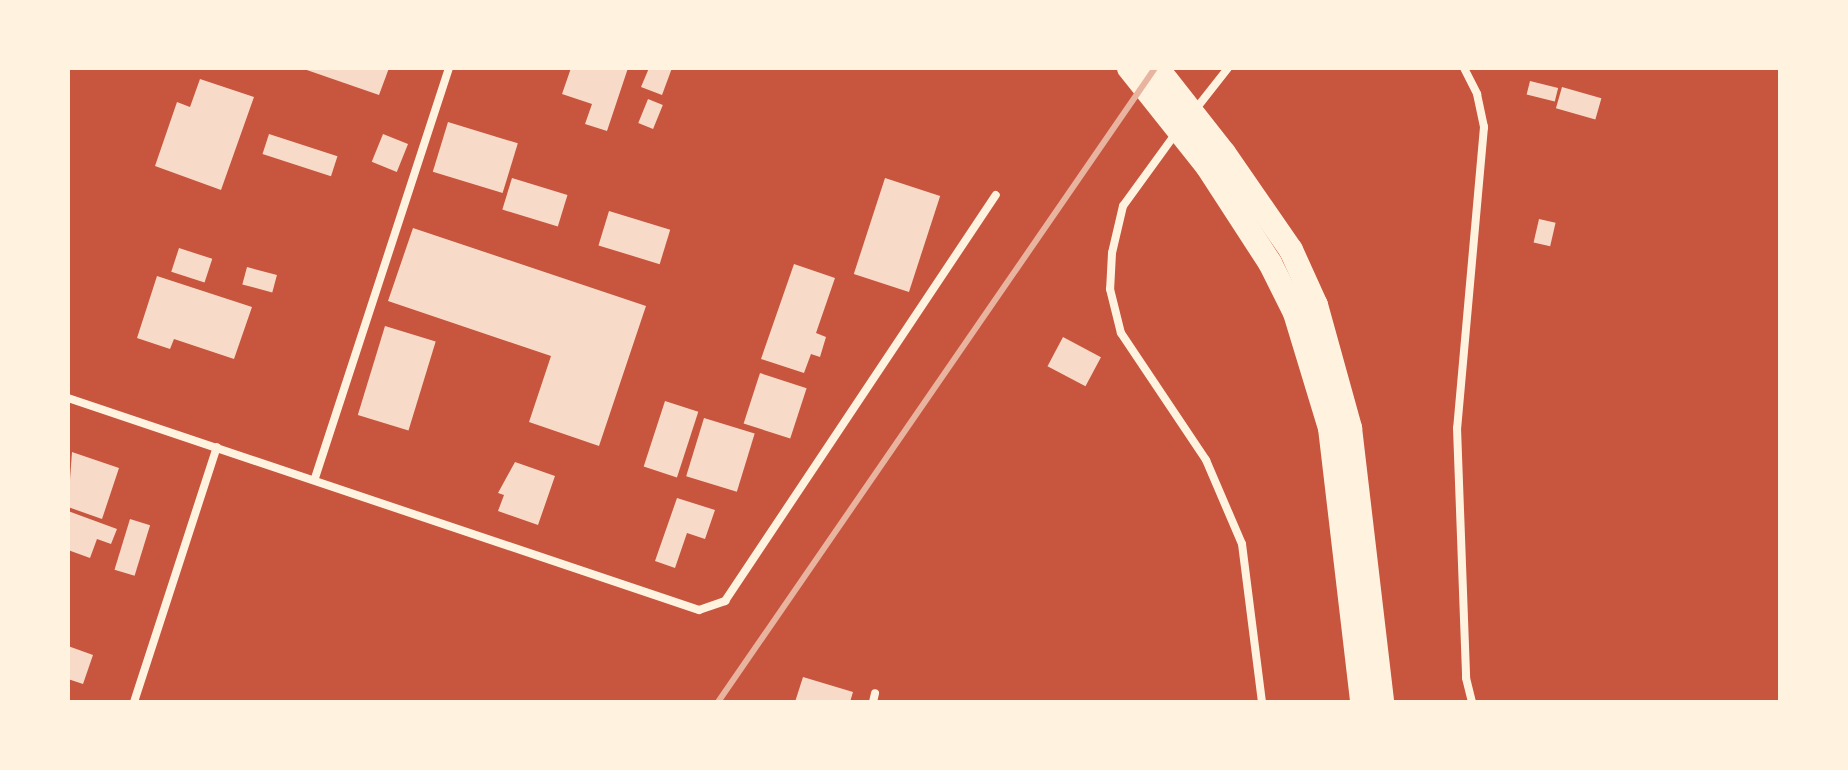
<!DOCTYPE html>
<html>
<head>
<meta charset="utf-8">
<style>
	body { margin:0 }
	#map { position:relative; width:1848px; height:770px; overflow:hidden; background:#c8553d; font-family:"Space Grotesk",sans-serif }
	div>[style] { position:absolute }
	.building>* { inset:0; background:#f7dbc8; transform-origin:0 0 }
	.minor>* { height:8px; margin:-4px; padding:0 4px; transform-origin:4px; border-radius:4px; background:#fff3e0 }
	.motorway>* { height:24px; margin:-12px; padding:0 12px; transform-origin:12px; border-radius:12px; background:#fff3e0 }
	.rail>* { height:6px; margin:-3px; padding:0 3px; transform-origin:3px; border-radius:3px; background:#e9b49f }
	span { translate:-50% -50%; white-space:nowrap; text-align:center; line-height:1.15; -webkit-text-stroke:7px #fff3e0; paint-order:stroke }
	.frame { position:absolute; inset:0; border:70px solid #fff3e0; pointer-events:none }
</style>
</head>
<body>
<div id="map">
	<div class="building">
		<i style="clip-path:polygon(301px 68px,389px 68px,379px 95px)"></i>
		<i style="clip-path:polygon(571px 68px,628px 68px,607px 131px,585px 124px,592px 104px,562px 94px)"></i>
		<i style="clip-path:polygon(649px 68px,672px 68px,662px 95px,641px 87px)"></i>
		<i style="clip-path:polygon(200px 79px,254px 97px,221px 190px,155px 166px,177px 102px,190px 107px)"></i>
		<i style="left:1530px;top:81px;width:29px;height:14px;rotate:14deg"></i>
		<i style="left:1562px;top:87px;width:41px;height:22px;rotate:16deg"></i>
		<i style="left:648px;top:99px;width:16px;height:26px;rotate:22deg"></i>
		<i style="left:448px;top:122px;width:73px;height:52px;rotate:17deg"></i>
		<i style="left:269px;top:134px;width:72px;height:21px;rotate:18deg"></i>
		<i style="left:383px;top:134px;width:27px;height:30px;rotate:22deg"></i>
		<i style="left:512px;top:178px;width:58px;height:33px;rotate:17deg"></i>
		<i style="left:885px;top:178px;width:58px;height:101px;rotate:18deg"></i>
		<i style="left:609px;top:211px;width:64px;height:36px;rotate:17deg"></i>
		<i style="left:1539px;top:219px;width:17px;height:24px;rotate:13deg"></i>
		<i style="clip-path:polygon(413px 228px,646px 306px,599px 446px,529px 422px,551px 356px,388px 301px)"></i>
		<i style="left:179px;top:248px;width:35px;height:25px;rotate:18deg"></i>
		<i style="clip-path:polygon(794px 264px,835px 278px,816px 333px,826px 337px,820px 357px,811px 354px,804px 373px,761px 359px)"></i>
		<i style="left:247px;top:267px;width:31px;height:18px;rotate:15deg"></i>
		<i style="clip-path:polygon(157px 276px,252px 307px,234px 359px,174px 339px,170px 349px,137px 338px)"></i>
		<i style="left:385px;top:326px;width:53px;height:93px;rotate:17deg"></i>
		<i style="left:1063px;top:337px;width:43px;height:33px;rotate:28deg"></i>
		<i style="left:760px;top:373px;width:49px;height:53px;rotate:18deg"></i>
		<i style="left:665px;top:401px;width:35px;height:69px;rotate:18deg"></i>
		<i style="left:704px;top:418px;width:53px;height:61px;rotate:17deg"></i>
		<i style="clip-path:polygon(72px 452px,119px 468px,102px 519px,68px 507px)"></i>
		<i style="clip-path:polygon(515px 462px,555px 476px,538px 525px,498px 511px,504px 495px,498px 493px)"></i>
		<i style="clip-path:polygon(677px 498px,715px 510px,705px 539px,687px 533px,675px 568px,655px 561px)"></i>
		<i style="clip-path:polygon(68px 511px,117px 529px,111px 544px,97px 539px,90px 558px,68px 550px)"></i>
		<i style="left:130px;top:519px;width:21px;height:53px;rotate:17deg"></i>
		<i style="clip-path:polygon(68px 646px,93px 655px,83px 684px,68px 679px)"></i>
		<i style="clip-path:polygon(803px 677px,853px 692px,850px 702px,795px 702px)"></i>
	</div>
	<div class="minor">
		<i style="left:1464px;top:68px;width:29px;rotate:63deg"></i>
		<i style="left:1477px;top:94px;width:34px;rotate:78deg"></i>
		<i style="left:1484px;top:127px;width:302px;rotate:95.1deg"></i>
		<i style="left:1457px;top:428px;width:250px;rotate:87.9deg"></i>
		<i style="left:1466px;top:678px;width:25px;rotate:76deg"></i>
		<i style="left:1195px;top:110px;width:53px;rotate:-51.8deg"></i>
		<i style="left:1176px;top:133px;width:90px;rotate:126deg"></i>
		<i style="left:1123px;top:206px;width:48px;rotate:103.2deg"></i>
		<i style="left:1112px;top:253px;width:36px;rotate:93deg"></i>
		<i style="left:1110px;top:289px;width:45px;rotate:76deg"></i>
		<i style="left:1121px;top:333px;width:153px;rotate:56.2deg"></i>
		<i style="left:1206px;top:460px;width:91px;rotate:66.8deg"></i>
		<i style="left:1242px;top:544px;width:159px;rotate:82.8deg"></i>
		<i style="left:68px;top:398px;width:666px;rotate:18.57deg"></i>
		<i style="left:699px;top:610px;width:28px;rotate:-19deg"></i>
		<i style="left:725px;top:601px;width:488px;rotate:-56.3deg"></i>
		<i style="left:315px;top:478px;width:431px;rotate:-71.9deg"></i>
		<i style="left:134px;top:702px;width:268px;rotate:-72deg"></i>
		<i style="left:873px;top:702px;width:9px;rotate:-77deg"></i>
	</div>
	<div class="motorway">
		<i style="left:1129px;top:68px;width:125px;rotate:51.5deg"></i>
		<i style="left:1207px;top:166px;width:116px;rotate:57deg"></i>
		<i style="left:1270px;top:263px;width:56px;rotate:63.4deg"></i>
		<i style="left:1295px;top:313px;width:120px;rotate:73.1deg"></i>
		<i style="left:1330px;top:428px;width:276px;rotate:83.3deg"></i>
		<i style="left:1157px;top:68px;width:108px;rotate:51.8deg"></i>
		<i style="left:1224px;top:153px;width:118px;rotate:55.4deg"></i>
		<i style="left:1291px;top:250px;width:60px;rotate:65.6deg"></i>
		<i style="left:1316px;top:305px;width:128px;rotate:74.5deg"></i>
		<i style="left:1350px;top:428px;width:276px;rotate:83.3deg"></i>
	</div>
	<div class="rail">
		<i style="left:718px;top:702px;width:770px;rotate:-55.42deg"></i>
	</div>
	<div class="frame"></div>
</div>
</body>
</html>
